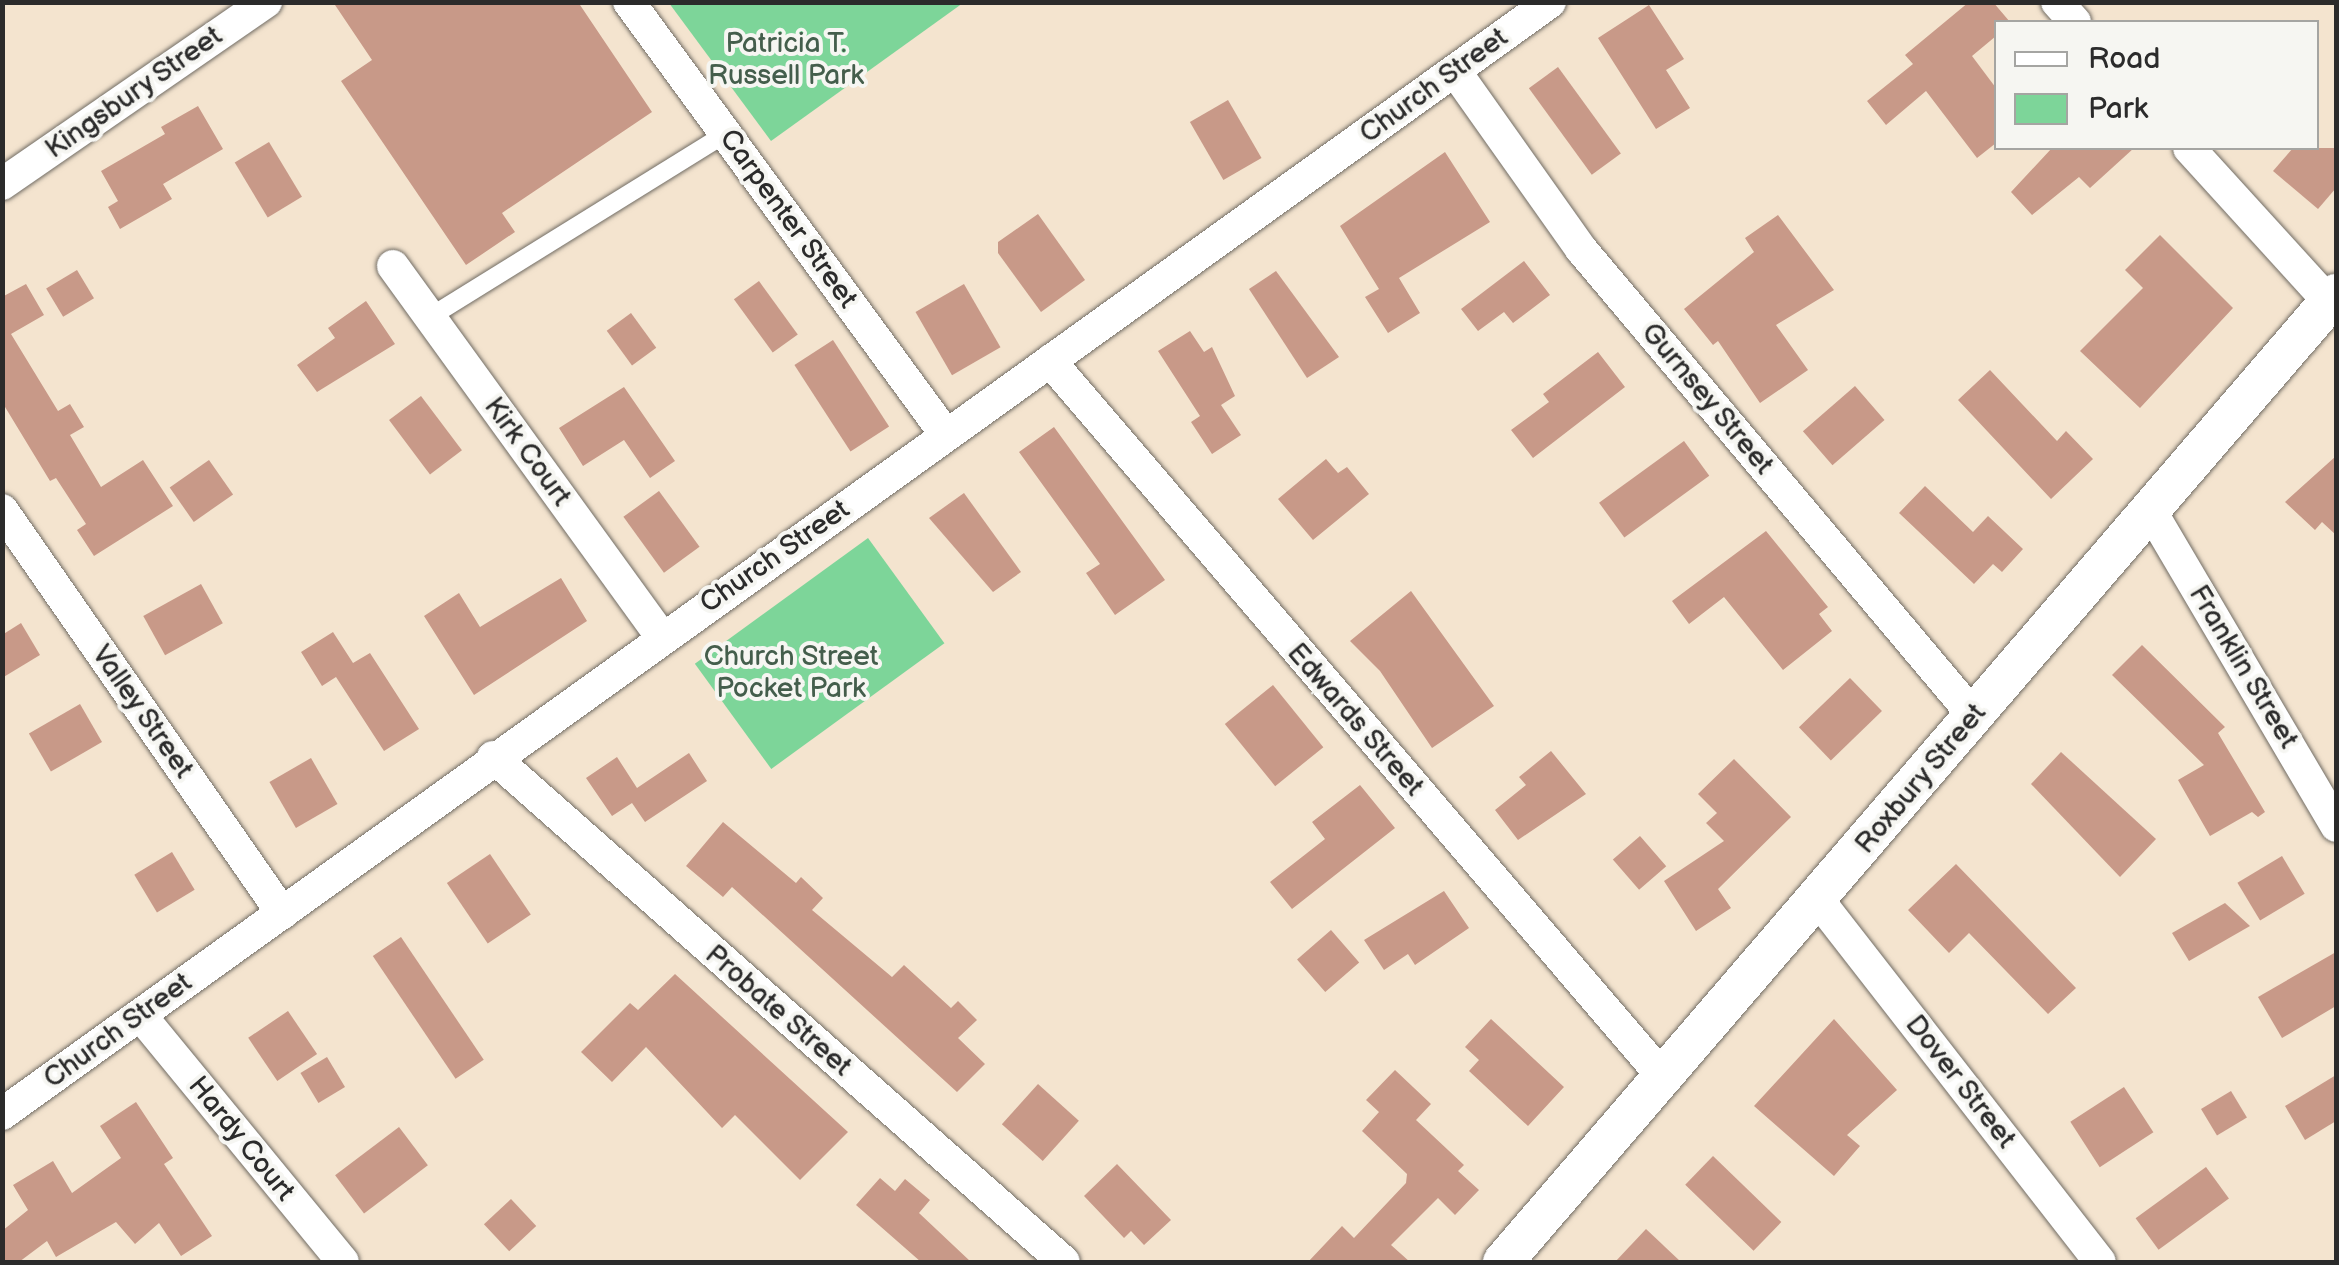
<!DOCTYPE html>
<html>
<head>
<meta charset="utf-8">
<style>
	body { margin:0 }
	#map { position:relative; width:2339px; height:1265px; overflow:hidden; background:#f4e4cf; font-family:"Balsamiq Sans",sans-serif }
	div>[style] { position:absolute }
	.green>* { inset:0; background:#7dd599; transform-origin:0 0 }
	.building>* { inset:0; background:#c89988; transform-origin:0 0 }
	.roads { filter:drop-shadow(0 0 2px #716c64) drop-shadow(0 0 2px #716c64) }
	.service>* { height:18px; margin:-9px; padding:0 9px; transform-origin:9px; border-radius:9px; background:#fff }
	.minor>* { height:32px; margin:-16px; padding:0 16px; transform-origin:16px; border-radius:16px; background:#fff }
	.tertiary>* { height:40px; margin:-20px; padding:0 20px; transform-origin:20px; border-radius:20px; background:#fff }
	span { translate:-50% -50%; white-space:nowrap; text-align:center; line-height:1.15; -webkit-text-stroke:8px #f6f6f2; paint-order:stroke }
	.park-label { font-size:28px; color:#445e4c }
	.street-label { font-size:28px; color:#2b2b2b }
	.frame { position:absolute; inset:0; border:5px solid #2b2b2b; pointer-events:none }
	.legend { position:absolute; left:1994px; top:20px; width:325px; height:130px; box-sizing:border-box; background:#f6f6f2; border:2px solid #a5a5a2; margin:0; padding:12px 18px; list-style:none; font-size:30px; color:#2b2b2b }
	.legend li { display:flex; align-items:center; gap:20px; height:50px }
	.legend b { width:50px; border:2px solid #a5a5a2 }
</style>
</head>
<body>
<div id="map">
	<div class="green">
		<i style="clip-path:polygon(669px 3px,963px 3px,771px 141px)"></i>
		<i style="left:868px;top:538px;width:130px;height:214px;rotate:54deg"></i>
	</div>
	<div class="building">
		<i style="clip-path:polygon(333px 2px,578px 2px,652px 112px,502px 213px,515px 232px,466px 265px,341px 81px,372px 60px)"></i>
		<i style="clip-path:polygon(1969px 2px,1993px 2px,2010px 22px,1996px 22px,1996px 36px,1972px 56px,1996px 88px,1996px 143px,1977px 158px,1926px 91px,1886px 125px,1867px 101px,1913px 64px,1905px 55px)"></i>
		<i style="clip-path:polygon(1649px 5px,1684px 59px,1666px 70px,1690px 108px,1656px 129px,1598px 38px)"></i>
		<i style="left:1558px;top:67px;width:107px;height:36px;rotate:54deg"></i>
		<i style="left:1228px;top:100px;width:67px;height:44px;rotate:60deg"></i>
		<i style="clip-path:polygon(198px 106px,223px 149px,163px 184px,172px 199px,120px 229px,108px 207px,118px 201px,101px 171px,165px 134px,161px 127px)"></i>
		<i style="left:269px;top:142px;width:64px;height:40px;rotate:59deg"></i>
		<i style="clip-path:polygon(2052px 148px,2134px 148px,2090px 188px,2079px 177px,2032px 215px,2011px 192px)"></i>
		<i style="clip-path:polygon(2293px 148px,2336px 148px,2336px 188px,2318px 209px,2273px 171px)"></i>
		<i style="clip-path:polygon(1445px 152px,1490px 222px,1399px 278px,1420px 313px,1388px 333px,1365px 297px,1379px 289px,1340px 226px)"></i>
		<i style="clip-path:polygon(1038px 214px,1085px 280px,1041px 312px,998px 253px,998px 242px)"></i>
		<i style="clip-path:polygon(1778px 215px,1834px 290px,1776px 325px,1808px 370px,1760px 403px,1718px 341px,1713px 345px,1684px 309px,1754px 252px,1745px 238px)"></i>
		<i style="clip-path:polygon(2160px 235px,2233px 308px,2140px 408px,2080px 351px,2143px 288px,2125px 270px)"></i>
		<i style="clip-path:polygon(1524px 261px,1550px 295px,1513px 323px,1504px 312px,1478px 331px,1461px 309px)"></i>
		<i style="left:77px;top:270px;width:33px;height:36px;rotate:59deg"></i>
		<i style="clip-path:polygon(1276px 271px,1339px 357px,1307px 378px,1249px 289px)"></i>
		<i style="left:759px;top:281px;width:66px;height:31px;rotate:54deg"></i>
		<i style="clip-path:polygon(26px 284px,44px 315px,11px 334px,58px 411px,70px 404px,84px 427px,70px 435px,101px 487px,143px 460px,173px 506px,94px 556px,77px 530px,86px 524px,56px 478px,50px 481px,2px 402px,2px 297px)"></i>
		<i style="left:964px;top:284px;width:73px;height:56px;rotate:60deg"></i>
		<i style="clip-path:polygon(366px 301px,395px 344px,317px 392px,297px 365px,335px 338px,328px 328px)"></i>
		<i style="left:631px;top:313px;width:43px;height:30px;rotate:54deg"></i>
		<i style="clip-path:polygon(1190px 331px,1204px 352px,1212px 347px,1235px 396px,1221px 405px,1241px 435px,1212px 454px,1191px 422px,1200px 416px,1158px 351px)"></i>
		<i style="left:833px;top:340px;width:103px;height:46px;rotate:57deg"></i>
		<i style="clip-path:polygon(1598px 352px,1625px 387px,1533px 458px,1511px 430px,1549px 402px,1543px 394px)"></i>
		<i style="clip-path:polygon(1990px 370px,2057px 441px,2066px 431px,2093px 459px,2051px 499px,1958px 400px)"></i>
		<i style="left:1855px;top:386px;width:45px;height:69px;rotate:49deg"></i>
		<i style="clip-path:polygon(624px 387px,675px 461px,650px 478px,624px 440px,583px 466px,559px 428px)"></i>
		<i style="left:421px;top:396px;width:68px;height:40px;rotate:53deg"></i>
		<i style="clip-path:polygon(1054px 427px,1165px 580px,1115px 615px,1086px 573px,1100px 564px,1019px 452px)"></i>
		<i style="left:1684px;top:441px;width:43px;height:105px;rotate:54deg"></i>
		<i style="clip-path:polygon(2336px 456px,2336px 535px,2322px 522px,2315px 530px,2285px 502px)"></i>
		<i style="clip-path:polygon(1326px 459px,1338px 473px,1347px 467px,1369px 494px,1313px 540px,1278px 499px)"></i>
		<i style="left:209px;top:460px;width:42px;height:48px;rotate:55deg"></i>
		<i style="clip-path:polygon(1925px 486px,1973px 532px,1988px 516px,2023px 549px,2002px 572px,1993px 564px,1974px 584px,1899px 513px)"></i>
		<i style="left:659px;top:491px;width:69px;height:44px;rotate:54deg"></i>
		<i style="clip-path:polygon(964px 493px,1021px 572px,993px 592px,929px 518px)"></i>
		<i style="clip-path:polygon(1766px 531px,1828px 607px,1819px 614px,1832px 631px,1783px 670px,1724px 597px,1689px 624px,1672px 601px)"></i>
		<i style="clip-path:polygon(561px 578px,587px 621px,474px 695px,424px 616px,459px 593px,480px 627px)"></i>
		<i style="left:201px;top:584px;width:45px;height:66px;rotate:61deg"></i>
		<i style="clip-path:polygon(1411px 591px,1494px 706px,1432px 748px,1380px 671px,1350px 641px)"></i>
		<i style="clip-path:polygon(21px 623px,40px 655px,2px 678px,2px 635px)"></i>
		<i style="clip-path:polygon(333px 632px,353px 663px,370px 653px,419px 729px,384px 751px,336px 677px,322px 686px,301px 652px)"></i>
		<i style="clip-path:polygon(2142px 645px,2225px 727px,2218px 733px,2265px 812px,2258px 817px,2252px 812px,2210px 836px,2178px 780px,2204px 765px,2112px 675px)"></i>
		<i style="left:1850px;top:678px;width:46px;height:71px;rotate:46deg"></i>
		<i style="left:1273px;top:685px;width:80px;height:62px;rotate:51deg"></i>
		<i style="left:80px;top:704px;width:44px;height:59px;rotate:60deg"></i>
		<i style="clip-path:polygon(1551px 751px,1586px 794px,1518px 840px,1495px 810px,1526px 785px,1519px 777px)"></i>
		<i style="clip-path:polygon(2061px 752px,2156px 839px,2120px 877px,2031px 784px)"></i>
		<i style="clip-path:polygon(689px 753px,707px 781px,645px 822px,632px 803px,612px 816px,586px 778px,617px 757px,637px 788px)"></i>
		<i style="left:311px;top:758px;width:53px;height:48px;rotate:60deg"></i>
		<i style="clip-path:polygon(1734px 759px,1791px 817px,1718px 889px,1731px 908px,1696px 931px,1664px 881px,1724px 841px,1706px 823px,1717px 813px,1698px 794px)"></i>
		<i style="clip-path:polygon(1360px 785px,1395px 828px,1292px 909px,1270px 882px,1325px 839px,1312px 822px)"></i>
		<i style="clip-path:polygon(723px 822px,796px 883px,801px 877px,823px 898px,812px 910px,892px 977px,904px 965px,951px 1008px,958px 1001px,977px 1020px,958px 1038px,985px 1064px,957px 1092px,732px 887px,723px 897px,686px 866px)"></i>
		<i style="left:1640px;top:836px;width:40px;height:36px;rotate:49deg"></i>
		<i style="left:172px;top:852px;width:44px;height:44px;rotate:59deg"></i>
		<i style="left:490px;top:854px;width:73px;height:52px;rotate:56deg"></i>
		<i style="left:2282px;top:856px;width:44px;height:52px;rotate:59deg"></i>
		<i style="clip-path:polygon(1956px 864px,2076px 988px,2048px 1014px,1969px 933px,1949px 953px,1908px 910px)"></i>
		<i style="clip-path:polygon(1444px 891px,1469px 928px,1415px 965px,1408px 954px,1384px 970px,1364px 940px)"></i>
		<i style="clip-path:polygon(2225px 903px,2250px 926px,2189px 961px,2172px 933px)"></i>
		<i style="left:1331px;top:930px;width:43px;height:45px;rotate:49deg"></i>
		<i style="left:401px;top:937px;width:148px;height:34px;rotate:56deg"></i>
		<i style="clip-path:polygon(2336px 952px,2336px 1006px,2282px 1038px,2258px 997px)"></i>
		<i style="clip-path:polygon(675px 974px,848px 1132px,800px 1180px,735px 1115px,722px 1128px,646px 1047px,612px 1082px,581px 1052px,630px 1003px,638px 1010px)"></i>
		<i style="left:288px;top:1011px;width:52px;height:48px;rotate:56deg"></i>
		<i style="clip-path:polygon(1491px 1019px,1564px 1087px,1528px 1126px,1469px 1071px,1479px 1060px,1465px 1047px)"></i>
		<i style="clip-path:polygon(1834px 1019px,1897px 1090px,1847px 1135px,1860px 1146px,1834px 1176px,1754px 1106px)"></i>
		<i style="left:327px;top:1057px;width:35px;height:31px;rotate:59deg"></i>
		<i style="clip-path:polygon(1395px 1070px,1431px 1104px,1416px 1120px,1464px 1165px,1458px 1171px,1479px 1190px,1455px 1215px,1438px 1198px,1391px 1245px,1410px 1262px,1308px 1262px,1342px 1226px,1354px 1238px,1406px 1183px,1407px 1174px,1362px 1131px,1379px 1112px,1366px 1100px)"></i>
		<i style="clip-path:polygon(2336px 1075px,2336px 1121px,2305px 1140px,2285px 1106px)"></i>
		<i style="left:1038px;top:1084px;width:55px;height:54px;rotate:42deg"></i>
		<i style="left:2124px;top:1087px;width:54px;height:64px;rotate:57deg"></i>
		<i style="left:2231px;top:1091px;width:31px;height:35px;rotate:59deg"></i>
		<i style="clip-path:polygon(136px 1102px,173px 1158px,164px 1164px,212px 1236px,181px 1256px,159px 1223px,135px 1244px,116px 1222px,56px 1257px,47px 1241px,19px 1262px,2px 1262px,2px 1231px,28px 1210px,13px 1185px,53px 1161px,72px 1193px,121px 1158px,100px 1126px)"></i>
		<i style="left:399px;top:1127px;width:48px;height:80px;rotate:53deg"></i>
		<i style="left:1713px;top:1156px;width:95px;height:40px;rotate:44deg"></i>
		<i style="clip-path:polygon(1117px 1164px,1171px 1220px,1144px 1245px,1131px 1231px,1124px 1238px,1084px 1196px)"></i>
		<i style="left:2206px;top:1167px;width:39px;height:87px;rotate:54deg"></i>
		<i style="clip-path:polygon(880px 1178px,895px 1191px,905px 1179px,930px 1200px,919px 1213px,971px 1262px,921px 1262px,856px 1205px)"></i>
		<i style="left:511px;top:1199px;width:37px;height:37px;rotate:47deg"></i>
		<i style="clip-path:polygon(1646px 1229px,1681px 1262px,1615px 1262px)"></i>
	</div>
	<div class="roads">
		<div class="service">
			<i style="left:430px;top:317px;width:347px;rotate:-31.8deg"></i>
		</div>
		<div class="minor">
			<i style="left:629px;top:2px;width:537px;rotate:53.79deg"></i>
			<i style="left:2057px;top:2px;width:27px;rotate:48deg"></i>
			<i style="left:1455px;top:71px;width:218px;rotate:54.7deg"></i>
			<i style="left:1581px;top:249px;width:610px;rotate:49.92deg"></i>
			<i style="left:2189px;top:148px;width:208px;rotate:47.7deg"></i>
			<i style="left:2px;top:184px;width:321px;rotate:-34.6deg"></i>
			<i style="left:393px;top:266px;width:458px;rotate:54.1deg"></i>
			<i style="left:1050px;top:361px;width:943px;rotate:49.43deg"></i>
			<i style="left:2149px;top:508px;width:369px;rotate:59.5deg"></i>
			<i style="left:2px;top:510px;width:491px;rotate:55.2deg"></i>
			<i style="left:493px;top:757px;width:762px;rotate:41.49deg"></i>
			<i style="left:1819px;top:901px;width:457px;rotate:52.1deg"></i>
			<i style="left:141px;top:1016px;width:318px;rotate:50.6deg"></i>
			<i style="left:2px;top:1114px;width:1906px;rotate:-35.69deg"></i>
		</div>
		<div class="tertiary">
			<i style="left:1503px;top:1262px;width:1277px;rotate:-49.29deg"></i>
		</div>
	</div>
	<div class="park-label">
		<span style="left:786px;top:60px">Patricia T.<br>Russell Park</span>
		<span style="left:791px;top:673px">Church Street<br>Pocket Park</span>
	</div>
	<div class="street-label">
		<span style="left:1434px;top:86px;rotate:-36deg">Church Street</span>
		<span style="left:134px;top:93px;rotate:-35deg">Kingsbury Street</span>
		<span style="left:788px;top:219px;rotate:54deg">Carpenter Street</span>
		<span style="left:1707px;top:399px;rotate:50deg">Gurnsey Street</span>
		<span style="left:527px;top:452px;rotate:54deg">Kirk Court</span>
		<span style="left:775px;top:557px;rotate:-35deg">Church Street</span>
		<span style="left:2243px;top:667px;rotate:59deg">Franklin Street</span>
		<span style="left:142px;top:712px;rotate:55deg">Valley Street</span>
		<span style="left:1355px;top:720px;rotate:49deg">Edwards Street</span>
		<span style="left:1921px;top:779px;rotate:-50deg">Roxbury Street</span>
		<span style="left:778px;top:1011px;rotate:41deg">Probate Street</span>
		<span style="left:118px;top:1031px;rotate:-36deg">Church Street</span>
		<span style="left:1960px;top:1082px;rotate:52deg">Dover Street</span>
		<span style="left:241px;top:1139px;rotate:51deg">Hardy Court</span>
	</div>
	<div class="frame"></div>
	<ul class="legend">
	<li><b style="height:12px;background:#fff"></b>Road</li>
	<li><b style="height:28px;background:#7dd599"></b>Park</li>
	</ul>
</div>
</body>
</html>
